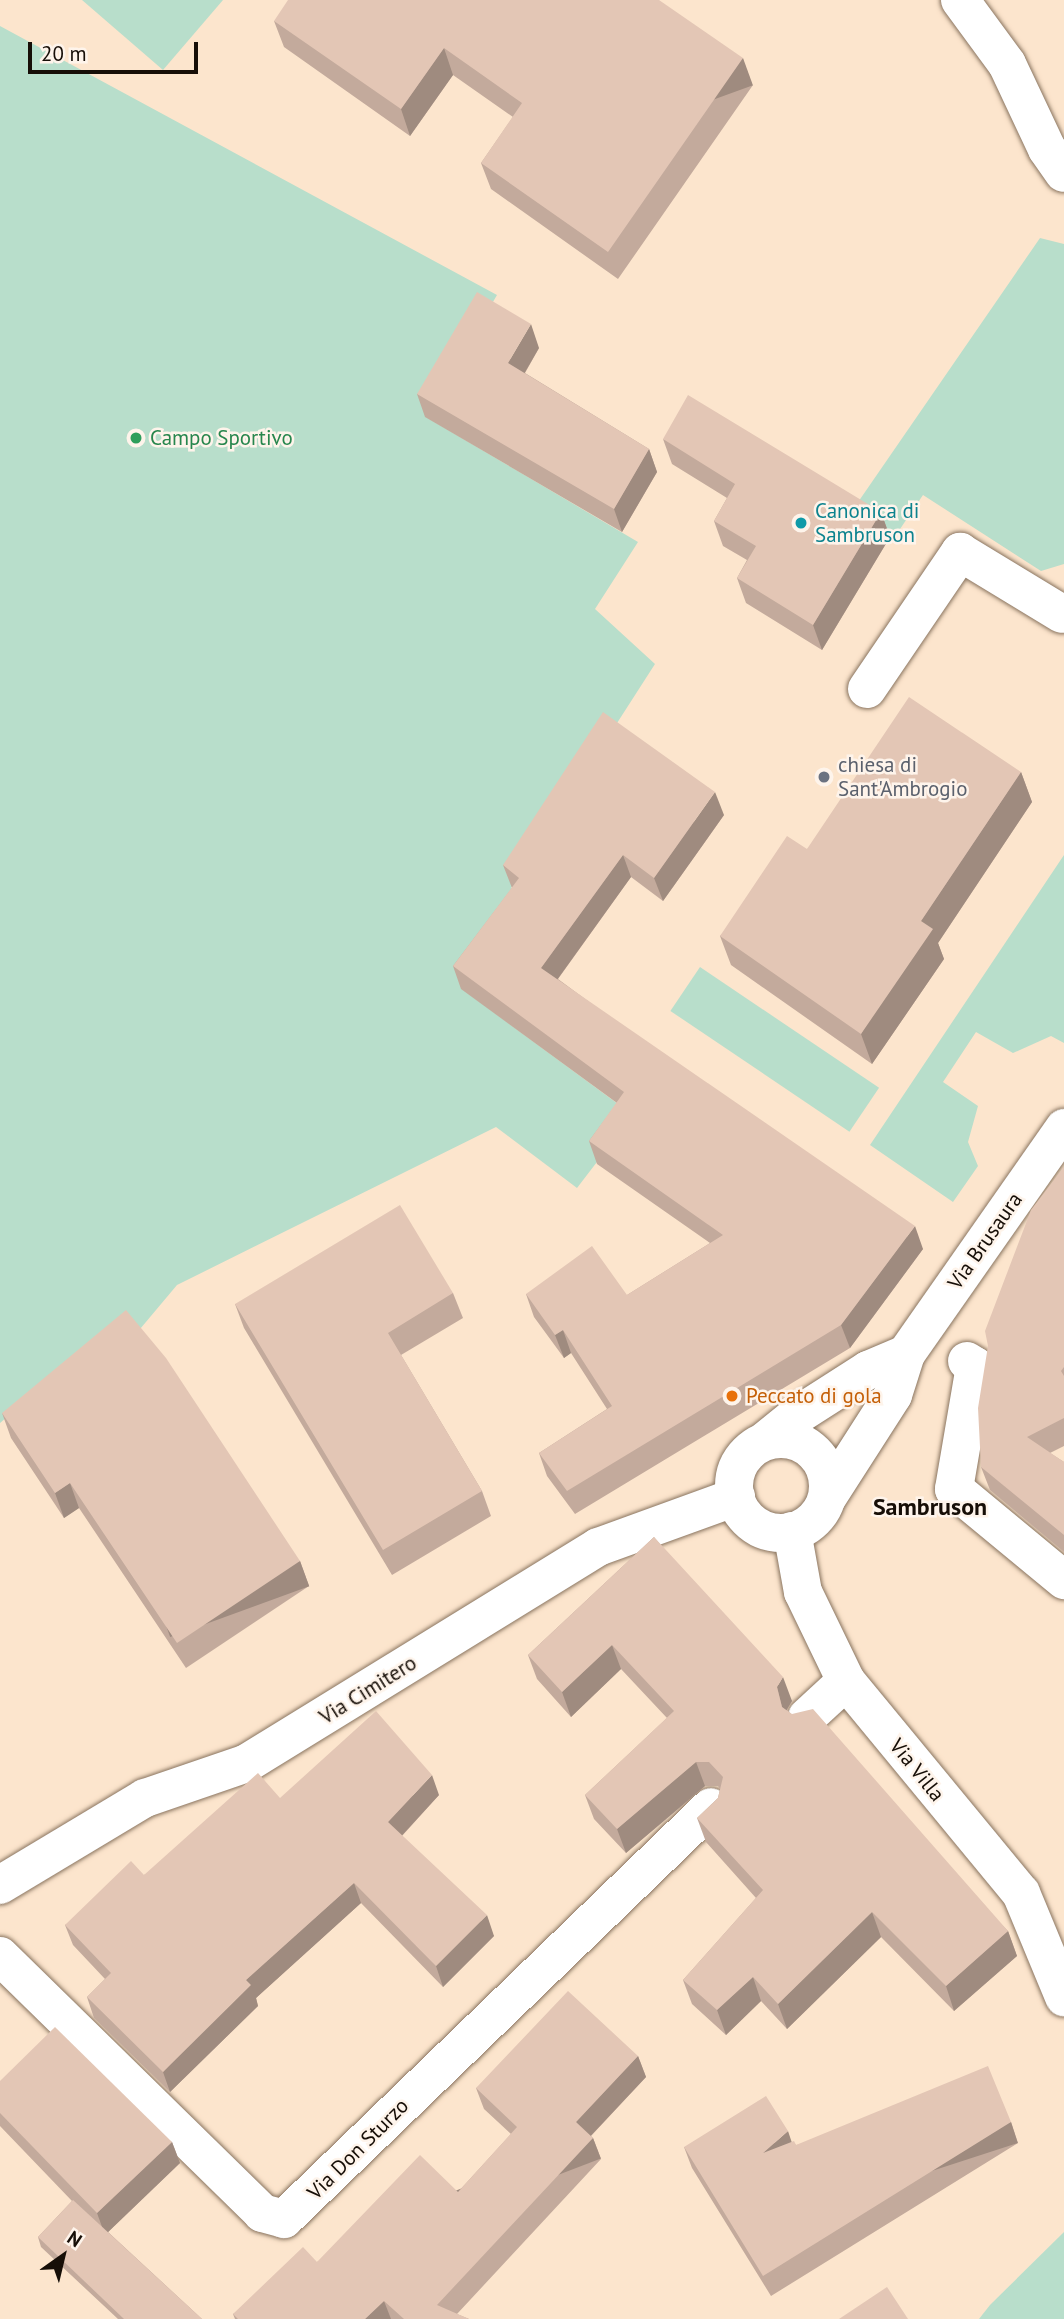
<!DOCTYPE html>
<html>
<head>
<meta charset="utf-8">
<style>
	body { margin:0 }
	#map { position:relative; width:1064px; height:2319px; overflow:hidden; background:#fce5cd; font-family:"PT Sans",sans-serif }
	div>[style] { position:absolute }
	.green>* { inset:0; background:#b8decb; transform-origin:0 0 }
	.roads { filter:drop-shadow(0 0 2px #89745f) drop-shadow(0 0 2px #89745f) }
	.street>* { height:38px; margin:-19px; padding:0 19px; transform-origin:19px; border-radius:19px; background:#fff }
	.secondary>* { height:38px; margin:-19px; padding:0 19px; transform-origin:19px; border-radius:19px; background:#fff }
	.secondary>.ring { margin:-19px; padding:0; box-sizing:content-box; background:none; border:38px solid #fff; border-radius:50% }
	.wall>* { inset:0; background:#c3aa9c }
	.shaded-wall>* { inset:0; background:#9f8b7f; transform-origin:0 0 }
	.building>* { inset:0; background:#e3c6b5 }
	.dots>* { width:19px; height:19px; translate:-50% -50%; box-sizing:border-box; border:4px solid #fef4eb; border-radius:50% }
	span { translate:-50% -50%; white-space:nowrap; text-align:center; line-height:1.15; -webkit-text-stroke:5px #fef4eb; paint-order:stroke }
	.leisure-label { font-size:21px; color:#27864d }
	.left { translate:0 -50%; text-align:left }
	.culture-label { font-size:21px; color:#0d838f }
	.worship-label { font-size:21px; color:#5b616d }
	.street-label { font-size:21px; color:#160e07 }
	.food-label { font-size:21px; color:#c56008 }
	.quarter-label { font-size:24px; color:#160e07; font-weight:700 }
	.north { position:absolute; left:28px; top:2221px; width:70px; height:70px; -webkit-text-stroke:5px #fef4eb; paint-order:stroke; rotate:34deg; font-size:19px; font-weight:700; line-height:28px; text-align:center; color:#160e07 }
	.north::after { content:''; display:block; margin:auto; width:24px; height:32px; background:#160e07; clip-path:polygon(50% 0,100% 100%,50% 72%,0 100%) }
	.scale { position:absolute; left:28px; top:42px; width:170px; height:32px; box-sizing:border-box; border:4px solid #160e07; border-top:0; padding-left:9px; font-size:21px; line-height:24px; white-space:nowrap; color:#160e07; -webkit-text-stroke:5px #fef4eb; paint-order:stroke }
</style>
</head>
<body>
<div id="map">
	<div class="green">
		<i style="clip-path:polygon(82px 0,223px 0,163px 70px)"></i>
		<i style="clip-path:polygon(0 26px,497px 295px,426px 417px,638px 542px,595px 609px,655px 664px,511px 888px,519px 894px,462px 989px,633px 1115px,577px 1188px,496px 1127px,177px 1285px,135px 1335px,22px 1404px,0 1423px)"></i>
		<i style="clip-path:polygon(1040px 238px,1064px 244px,1064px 564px,1041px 571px,923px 495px,896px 535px,854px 508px)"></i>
		<i style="clip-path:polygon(1064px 855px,1064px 1043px,1051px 1036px,1013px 1053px,976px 1032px,943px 1082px,978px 1106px,968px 1142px,978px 1166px,953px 1202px,870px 1145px)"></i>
		<i style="left:700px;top:967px;width:216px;height:53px;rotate:34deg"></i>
		<i style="clip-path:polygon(1064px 2232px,1064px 2319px,979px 2319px,990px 2305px)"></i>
	</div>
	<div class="roads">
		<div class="street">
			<i style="left:960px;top:0;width:79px;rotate:53.7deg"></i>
			<i style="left:1007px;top:64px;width:94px;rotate:64.8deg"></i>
			<i style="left:1047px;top:149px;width:29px;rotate:55deg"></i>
			<i style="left:867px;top:689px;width:166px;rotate:-55.8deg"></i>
			<i style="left:960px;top:552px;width:119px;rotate:31.3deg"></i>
			<i style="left:967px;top:1361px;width:9px;rotate:32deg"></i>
			<i style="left:975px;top:1366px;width:125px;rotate:99.7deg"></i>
			<i style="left:954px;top:1489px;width:143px;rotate:39.6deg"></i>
			<i style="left:807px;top:1717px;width:53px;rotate:-42.7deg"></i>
			<i style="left:0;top:1885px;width:169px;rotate:-31deg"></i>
			<i style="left:145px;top:1798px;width:108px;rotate:-18.9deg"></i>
			<i style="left:247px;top:1763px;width:412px;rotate:-31.6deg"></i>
			<i style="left:598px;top:1547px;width:147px;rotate:-19.9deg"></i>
			<i style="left:0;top:1956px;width:367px;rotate:44.4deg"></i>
			<i style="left:262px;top:2213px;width:23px;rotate:15deg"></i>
			<i style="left:284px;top:2219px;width:593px;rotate:-43.98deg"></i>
		</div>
		<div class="secondary">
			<i class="ring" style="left:734px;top:1439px;width:56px;height:56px"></i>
			<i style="left:766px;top:1440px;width:35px;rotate:-39deg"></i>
			<i style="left:793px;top:1418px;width:89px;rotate:-32.6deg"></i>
			<i style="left:868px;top:1370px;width:41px;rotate:-22.8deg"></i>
			<i style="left:827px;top:1498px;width:122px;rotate:-57.3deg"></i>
			<i style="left:893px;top:1395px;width:43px;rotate:-72.4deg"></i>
			<i style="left:906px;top:1354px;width:276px;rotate:-55deg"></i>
			<i style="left:792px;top:1531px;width:62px;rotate:79.8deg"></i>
			<i style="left:803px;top:1592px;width:99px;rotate:64.2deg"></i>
			<i style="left:846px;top:1681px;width:275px;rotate:50.5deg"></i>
			<i style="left:1021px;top:1893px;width:113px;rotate:67.5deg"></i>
		</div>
	</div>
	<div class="wall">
		<i style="clip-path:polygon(274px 21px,753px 85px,618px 279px,491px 189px,481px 163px,513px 117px,453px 75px,410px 136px,284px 47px)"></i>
		<i style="clip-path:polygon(539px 348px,525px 373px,649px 449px,657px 472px,622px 532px,425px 417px,417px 394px)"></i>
		<i style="clip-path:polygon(663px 439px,881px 512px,890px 537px,822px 650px,746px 603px,737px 578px,747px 560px,723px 546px,714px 521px,727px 498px,672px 464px)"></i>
		<i style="clip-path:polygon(1021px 772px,1032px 802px,938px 943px,944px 959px,872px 1064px,731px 965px,720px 936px,807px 849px)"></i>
		<i style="clip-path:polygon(724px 815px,663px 901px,631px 877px,558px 979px,923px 1249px,850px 1348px,575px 1514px,547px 1476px,539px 1453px,607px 1409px,571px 1353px,564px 1358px,534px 1317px,526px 1294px,627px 1295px,710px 1243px,597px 1164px,589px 1141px,617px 1103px,461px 989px,453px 966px,512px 888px,503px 865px)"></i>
		<i style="clip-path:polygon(1064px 1167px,1064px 1446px,1050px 1453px,1064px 1462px,1064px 1552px,990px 1490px,981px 1467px)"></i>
		<i style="clip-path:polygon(453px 1293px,463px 1318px,401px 1355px,482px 1491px,491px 1516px,392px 1575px,244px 1328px,235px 1304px)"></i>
		<i style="clip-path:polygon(2px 1413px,300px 1561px,309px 1586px,186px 1668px,79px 1508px,64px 1518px,11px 1438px)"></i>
		<i style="clip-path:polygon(654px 1537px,792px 1701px,787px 1710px,1008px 1931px,1017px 1956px,954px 2011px,881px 1937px,787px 2029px,761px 2001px,726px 2035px,692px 2004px,683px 1980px,756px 1898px,706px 1842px,697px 1818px,718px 1798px,720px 1789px,718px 1786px,705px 1786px,626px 1853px,594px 1819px,585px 1795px,667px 1718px,621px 1669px,571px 1717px,537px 1679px,528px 1655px)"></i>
		<i style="clip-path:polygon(439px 1795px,402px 1836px,494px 1936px,443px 1987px,361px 1903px,256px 1998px,258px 2006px,170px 2092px,94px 2018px,87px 1997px,105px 1979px,73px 1945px,65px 1925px,144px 1875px,280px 1798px)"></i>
		<i style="clip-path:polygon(638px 2056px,646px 2077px,591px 2136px,593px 2138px,601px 2159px,457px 2314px,469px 2319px,235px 2319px,233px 2314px,317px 2262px,458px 2192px,511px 2134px,484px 2109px,476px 2088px)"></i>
		<i style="clip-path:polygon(0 2081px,172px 2142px,180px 2163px,108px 2232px,202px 2319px,118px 2319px,41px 2247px,38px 2237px,72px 2201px,0 2126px)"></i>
		<i style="clip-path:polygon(1011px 2122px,1018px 2143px,771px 2296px,692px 2168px,684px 2147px,792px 2142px,796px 2145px)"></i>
	</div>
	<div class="shaded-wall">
		<i style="clip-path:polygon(444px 48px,453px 75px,410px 136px,401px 109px)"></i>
		<i style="left:743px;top:58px;width:29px;height:236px;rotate:70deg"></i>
		<i style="clip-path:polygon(531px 324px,539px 348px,517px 386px,508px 363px)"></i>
		<i style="clip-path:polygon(649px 449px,657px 472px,622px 532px,614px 509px)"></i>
		<i style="clip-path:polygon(881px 512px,890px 537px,822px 650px,813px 625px)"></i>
		<i style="clip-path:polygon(1021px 772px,1032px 802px,938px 943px,944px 959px,872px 1064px,861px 1034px,921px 921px)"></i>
		<i style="clip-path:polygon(715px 792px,724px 815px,663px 901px,654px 878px)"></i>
		<i style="clip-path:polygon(623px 855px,631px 877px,549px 991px,541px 968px)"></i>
		<i style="clip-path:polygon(915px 1226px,923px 1249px,850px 1348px,841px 1325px)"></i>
		<i style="clip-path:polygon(563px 1330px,571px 1353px,564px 1358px,555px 1335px)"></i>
		<i style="clip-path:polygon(70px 1483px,79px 1508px,64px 1518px,55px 1493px)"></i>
		<i style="left:300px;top:1561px;width:27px;height:148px;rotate:70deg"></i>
		<i style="clip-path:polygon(612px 1645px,621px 1669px,571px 1717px,562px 1692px)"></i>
		<i style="clip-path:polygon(783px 1677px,792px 1701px,786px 1711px,782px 1707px,777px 1687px)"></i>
		<i style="clip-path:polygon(696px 1762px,705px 1786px,626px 1853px,617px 1829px)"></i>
		<i style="clip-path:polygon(432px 1775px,439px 1795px,395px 1843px,388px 1822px)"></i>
		<i style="clip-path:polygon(354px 1883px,361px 1903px,256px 1998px,258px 2006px,170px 2092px,163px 2072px,246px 1980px)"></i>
		<i style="clip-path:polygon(872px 1912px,881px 1937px,787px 2029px,778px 2004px)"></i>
		<i style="clip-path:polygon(487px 1915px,494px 1936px,443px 1987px,436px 1966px)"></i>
		<i style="clip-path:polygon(1008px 1931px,1017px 1956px,954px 2011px,946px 1986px)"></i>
		<i style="clip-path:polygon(753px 1977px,761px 2001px,726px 2035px,717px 2010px)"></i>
		<i style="clip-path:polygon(638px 2056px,646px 2077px,584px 2143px,576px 2122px)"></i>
		<i style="left:1011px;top:2122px;width:22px;height:292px;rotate:72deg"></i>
		<i style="clip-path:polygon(788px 2131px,795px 2152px,763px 2153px)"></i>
		<i style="left:593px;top:2138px;width:22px;height:229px;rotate:69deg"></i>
		<i style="clip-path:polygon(172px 2142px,180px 2163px,105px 2235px,97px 2213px)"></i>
		<i style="clip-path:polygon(384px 2301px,391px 2319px,365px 2319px)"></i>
	</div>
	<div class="building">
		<i style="clip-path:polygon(288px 0,659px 0,743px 58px,608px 252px,481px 163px,522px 103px,444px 48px,401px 109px,274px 21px)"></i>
		<i style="clip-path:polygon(477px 292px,531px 324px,508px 363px,649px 449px,614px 509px,417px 394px)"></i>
		<i style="clip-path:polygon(688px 395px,881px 512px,813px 625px,737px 578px,756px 546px,714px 521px,735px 484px,663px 439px)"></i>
		<i style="clip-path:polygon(909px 697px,1021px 772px,921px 921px,933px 929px,861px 1034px,720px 936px,787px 836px,807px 849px)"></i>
		<i style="clip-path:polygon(603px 712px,715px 792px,654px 878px,623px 855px,541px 968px,915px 1226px,841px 1325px,567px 1491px,539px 1453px,612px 1406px,563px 1330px,555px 1335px,526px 1294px,592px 1246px,627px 1295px,723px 1235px,589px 1141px,624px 1092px,453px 966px,519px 878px,503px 865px)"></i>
		<i style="clip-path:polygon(1064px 1167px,1064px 1367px,1061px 1371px,1064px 1376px,1064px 1418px,1027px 1437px,1064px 1462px,1064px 1535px,981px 1467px,978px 1408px,988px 1346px,985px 1331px,1031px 1210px)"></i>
		<i style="clip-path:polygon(400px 1205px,453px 1293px,388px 1333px,482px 1491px,383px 1550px,235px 1304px)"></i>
		<i style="clip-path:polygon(126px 1310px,166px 1358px,300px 1561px,177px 1643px,70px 1483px,55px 1493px,2px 1413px)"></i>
		<i style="clip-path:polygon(654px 1537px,783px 1677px,777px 1687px,782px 1707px,792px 1714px,813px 1709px,1008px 1931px,946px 1986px,872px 1912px,778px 2004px,753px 1977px,717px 2010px,683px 1980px,763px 1890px,697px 1818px,718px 1798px,723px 1777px,709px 1762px,696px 1762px,617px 1829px,585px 1795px,674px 1711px,612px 1645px,562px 1692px,528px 1655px)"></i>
		<i style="clip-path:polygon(376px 1711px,432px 1775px,388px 1822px,487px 1915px,436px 1966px,354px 1883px,246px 1980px,251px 1985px,163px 2072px,87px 1997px,111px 1973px,65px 1925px,131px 1861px,144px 1875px,258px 1773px,280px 1798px)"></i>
		<i style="clip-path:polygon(568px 1991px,638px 2056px,576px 2122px,593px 2138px,437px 2305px,469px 2319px,404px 2319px,384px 2301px,365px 2319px,238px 2319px,233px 2314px,303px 2247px,317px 2262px,420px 2155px,458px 2192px,517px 2127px,476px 2088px)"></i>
		<i style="clip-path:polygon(55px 2027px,172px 2142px,97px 2213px,0 2113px,0 2081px)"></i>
		<i style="clip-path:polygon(988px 2066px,1011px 2122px,763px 2276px,684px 2147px,766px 2096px,788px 2131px,763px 2153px,794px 2141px,796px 2145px)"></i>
		<i style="clip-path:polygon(73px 2200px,202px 2319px,124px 2319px,38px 2237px)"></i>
		<i style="clip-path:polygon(887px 2287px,908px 2319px,839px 2319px)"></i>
	</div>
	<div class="dots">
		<i style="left:136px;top:438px;background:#2e9e5b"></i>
		<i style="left:801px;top:523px;background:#0f9aa8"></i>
		<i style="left:824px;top:777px;background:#6b7280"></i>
		<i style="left:732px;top:1396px;background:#e8710a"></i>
	</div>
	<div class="leisure-label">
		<span class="left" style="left:150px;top:438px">Campo Sportivo</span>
	</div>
	<div class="culture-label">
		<span class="left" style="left:815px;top:523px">Canonica di<br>Sambruson</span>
	</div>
	<div class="worship-label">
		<span class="left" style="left:838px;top:777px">chiesa di<br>Sant'Ambrogio</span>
	</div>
	<div class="street-label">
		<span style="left:985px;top:1241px;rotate:-55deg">Via Brusaura</span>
		<span style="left:368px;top:1690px;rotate:-32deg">Via Cimitero</span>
		<span style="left:917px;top:1770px;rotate:51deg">Via Villa</span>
		<span style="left:358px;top:2149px;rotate:-45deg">Via Don Sturzo</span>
	</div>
	<div class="food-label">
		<span class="left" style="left:746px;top:1396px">Peccato di gola</span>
	</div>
	<div class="quarter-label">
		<span style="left:930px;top:1507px">Sambruson</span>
	</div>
	<div class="north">N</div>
	<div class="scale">20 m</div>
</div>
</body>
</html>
